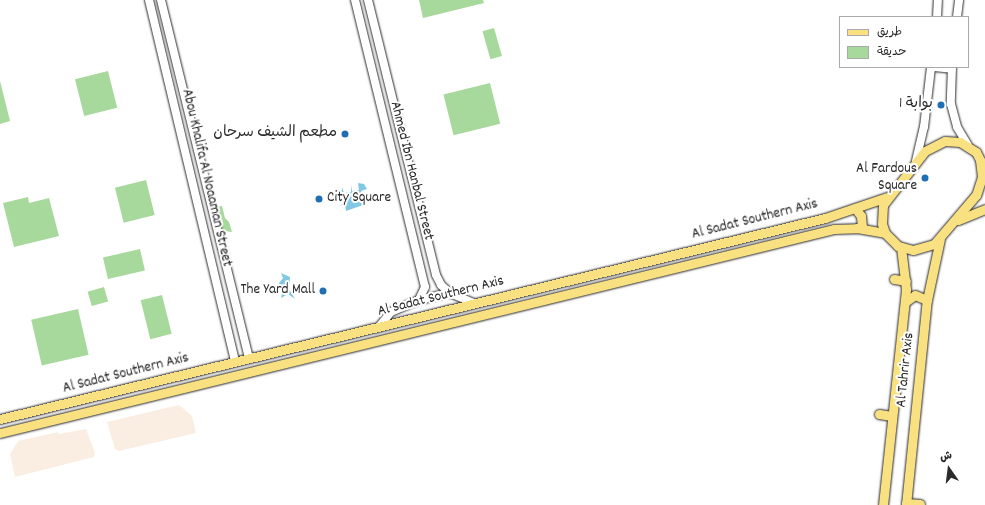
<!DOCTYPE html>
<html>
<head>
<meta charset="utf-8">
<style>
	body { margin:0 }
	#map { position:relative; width:985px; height:505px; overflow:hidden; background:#fff; font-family:Dekko,"Playpen Sans Arabic",sans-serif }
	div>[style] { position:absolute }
	.built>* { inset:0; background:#faeee2 }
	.green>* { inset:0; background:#a6d99b; transform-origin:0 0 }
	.water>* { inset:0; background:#82c8e3 }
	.roads { filter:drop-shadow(0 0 1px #2b2b2b) drop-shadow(0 0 1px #2b2b2b) }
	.secondary>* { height:8px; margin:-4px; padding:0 4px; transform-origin:4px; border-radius:4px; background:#fff }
	.primary>* { height:9px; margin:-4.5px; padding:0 4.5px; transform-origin:4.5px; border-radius:4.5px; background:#f9e181 }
	.dots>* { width:11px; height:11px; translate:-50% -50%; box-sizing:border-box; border:2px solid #fff; border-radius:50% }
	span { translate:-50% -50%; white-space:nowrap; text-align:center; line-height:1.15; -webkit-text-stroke:4px #fff; paint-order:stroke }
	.poi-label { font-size:15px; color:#2b2b2b }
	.right { translate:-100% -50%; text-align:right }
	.left { translate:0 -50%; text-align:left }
	.street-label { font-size:15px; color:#2b2b2b }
	.legend { position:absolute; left:839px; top:16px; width:130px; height:52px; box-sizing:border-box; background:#fff; border:1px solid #aaa; margin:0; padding:5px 7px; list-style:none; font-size:12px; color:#2b2b2b }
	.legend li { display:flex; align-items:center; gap:8px; height:20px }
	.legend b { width:20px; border:1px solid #aaa }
	.north { position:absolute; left:929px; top:449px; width:40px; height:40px; -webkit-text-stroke:3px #fff; paint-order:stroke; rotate:346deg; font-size:11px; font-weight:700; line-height:16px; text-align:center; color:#2b2b2b }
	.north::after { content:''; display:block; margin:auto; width:14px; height:18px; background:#2b2b2b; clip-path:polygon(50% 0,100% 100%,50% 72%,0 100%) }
</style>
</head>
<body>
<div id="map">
	<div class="built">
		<i style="clip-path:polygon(179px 405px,192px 416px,196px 433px,119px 451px,115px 449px,107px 422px)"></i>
		<i style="clip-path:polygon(86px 429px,95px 453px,94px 457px,15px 477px,10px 454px,18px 441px,58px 432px,59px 434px)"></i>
	</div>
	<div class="green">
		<i style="clip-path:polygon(419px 0,483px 0,484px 3px,423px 18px)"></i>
		<i style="left:494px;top:28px;width:29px;height:12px;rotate:74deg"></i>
		<i style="left:108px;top:71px;width:38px;height:34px;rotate:76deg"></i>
		<i style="clip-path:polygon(0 81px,10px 121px,0 124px)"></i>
		<i style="left:490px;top:83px;width:42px;height:48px;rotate:76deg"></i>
		<i style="left:146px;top:180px;width:36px;height:32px;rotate:76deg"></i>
		<i style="clip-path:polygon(28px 197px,29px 203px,49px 198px,59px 236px,14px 247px,3px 203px)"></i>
		<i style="clip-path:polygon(222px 206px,225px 218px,229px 222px,232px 232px,224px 231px,220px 228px,217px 207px)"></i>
		<i style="left:140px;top:249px;width:22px;height:38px;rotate:77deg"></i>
		<i style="left:104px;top:287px;width:15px;height:17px;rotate:74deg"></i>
		<i style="left:162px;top:295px;width:40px;height:22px;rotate:76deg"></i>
		<i style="left:78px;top:309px;width:47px;height:48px;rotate:77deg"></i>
	</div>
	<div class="water">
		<i style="clip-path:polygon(358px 183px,364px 184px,367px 189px,361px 191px,363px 199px,369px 198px,363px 200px,365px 207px,363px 205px,346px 211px,345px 204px,338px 206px,345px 203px,343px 195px,336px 197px,338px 195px,337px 191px,342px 190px,342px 187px,344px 193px,351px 192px,351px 185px,352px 191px,359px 190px)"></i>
		<i style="clip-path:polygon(281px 273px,290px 277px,289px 289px,295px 299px,288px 294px,281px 298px,283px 289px,279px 283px,283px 278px)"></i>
	</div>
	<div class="roads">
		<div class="secondary">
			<i style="left:149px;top:0;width:372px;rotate:76.6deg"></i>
			<i style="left:161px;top:0;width:369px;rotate:76.2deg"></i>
			<i style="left:355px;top:0;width:295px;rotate:76.3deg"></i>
			<i style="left:425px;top:287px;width:14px;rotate:115deg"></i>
			<i style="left:419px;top:300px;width:30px;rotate:157deg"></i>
			<i style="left:391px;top:312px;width:19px;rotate:129deg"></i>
			<i style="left:368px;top:0;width:283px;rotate:76.1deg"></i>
			<i style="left:436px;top:275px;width:11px;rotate:63deg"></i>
			<i style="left:441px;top:285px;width:12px;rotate:42deg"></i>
			<i style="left:450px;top:293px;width:26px;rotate:23deg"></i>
			<i style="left:937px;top:17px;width:17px;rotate:-87deg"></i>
			<i style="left:957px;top:17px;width:17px;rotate:-83deg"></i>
			<i style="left:934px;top:67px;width:18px;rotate:6deg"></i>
			<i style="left:952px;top:67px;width:37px;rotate:92deg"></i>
			<i style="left:951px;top:104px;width:24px;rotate:75deg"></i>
			<i style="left:957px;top:127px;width:21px;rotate:59deg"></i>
			<i style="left:916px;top:161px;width:35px;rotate:-77deg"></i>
			<i style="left:924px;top:127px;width:60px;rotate:-83.3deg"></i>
			<i style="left:419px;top:300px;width:32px;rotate:-13deg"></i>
		</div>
		<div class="primary">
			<i style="left:945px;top:141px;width:15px;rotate:4deg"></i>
			<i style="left:960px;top:142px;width:19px;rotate:32deg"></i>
			<i style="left:976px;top:152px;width:9px;rotate:63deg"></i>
			<i style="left:980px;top:160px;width:17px;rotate:83deg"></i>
			<i style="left:982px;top:177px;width:19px;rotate:108deg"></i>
			<i style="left:976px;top:195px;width:65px;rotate:130.6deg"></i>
			<i style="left:934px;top:244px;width:22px;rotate:164deg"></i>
			<i style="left:913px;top:250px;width:16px;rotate:-165deg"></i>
			<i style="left:898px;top:246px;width:18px;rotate:-135deg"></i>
			<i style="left:885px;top:233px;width:9px;rotate:-108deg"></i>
			<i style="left:882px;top:224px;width:19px;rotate:-87deg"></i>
			<i style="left:883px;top:205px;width:68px;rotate:-52.1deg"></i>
			<i style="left:925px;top:151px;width:22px;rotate:-27deg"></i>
			<i style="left:855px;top:208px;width:10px;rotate:53deg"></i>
			<i style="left:861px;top:216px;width:12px;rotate:85deg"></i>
			<i style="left:958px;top:220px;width:29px;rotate:-22deg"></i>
			<i style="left:894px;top:279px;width:12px;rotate:9deg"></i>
			<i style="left:905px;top:302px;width:12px;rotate:-35deg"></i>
			<i style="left:915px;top:295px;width:13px;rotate:23deg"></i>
			<i style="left:879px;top:414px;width:13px;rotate:9deg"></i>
			<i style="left:0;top:419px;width:849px;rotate:-13.69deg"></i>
			<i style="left:825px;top:218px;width:65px;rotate:-18.7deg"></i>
			<i style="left:0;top:433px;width:859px;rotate:-13.74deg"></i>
			<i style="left:834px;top:229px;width:23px;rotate:-2deg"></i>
			<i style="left:857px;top:228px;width:28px;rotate:10deg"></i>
			<i style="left:906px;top:503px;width:14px;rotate:4deg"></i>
			<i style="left:883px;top:505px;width:217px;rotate:-83.9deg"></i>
			<i style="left:906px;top:289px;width:42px;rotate:-96.8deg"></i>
			<i style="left:906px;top:505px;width:206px;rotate:-84.2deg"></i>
			<i style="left:927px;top:300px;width:62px;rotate:-78deg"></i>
		</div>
	</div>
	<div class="dots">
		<i style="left:941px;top:105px;background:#1f6fb2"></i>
		<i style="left:345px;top:134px;background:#1f6fb2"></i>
		<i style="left:925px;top:178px;background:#1f6fb2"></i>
		<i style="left:319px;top:199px;background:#1f6fb2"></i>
		<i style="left:323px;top:291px;background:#1f6fb2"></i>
	</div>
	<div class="poi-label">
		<span class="right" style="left:933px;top:105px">بوابة 1</span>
		<span class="right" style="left:337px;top:134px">مطعم الشيف سرحان</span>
		<span class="right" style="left:917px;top:178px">Al Fardous<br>Square</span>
		<span class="left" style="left:327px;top:199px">City Square</span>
		<span class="right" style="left:315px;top:291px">The Yard Mall</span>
	</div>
	<div class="street-label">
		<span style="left:411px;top:171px;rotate:76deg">Ahmed Ibn Hanbal Street</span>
		<span style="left:206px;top:178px;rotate:77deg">Abou Khalifa Al Noaaman Street</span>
		<span style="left:755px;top:220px;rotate:-14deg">Al Sadat Southern Axis</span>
		<span style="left:441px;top:297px;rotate:-14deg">Al Sadat Southern Axis</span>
		<span style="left:906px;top:370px;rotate:-84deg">Al Tahrir Axis</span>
		<span style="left:126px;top:374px;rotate:-14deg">Al Sadat Southern Axis</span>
	</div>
	<ul class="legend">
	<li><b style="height:5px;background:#f9e181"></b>طريق</li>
	<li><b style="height:11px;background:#a6d99b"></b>حديقة</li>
	</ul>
	<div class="north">ش</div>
</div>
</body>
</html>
